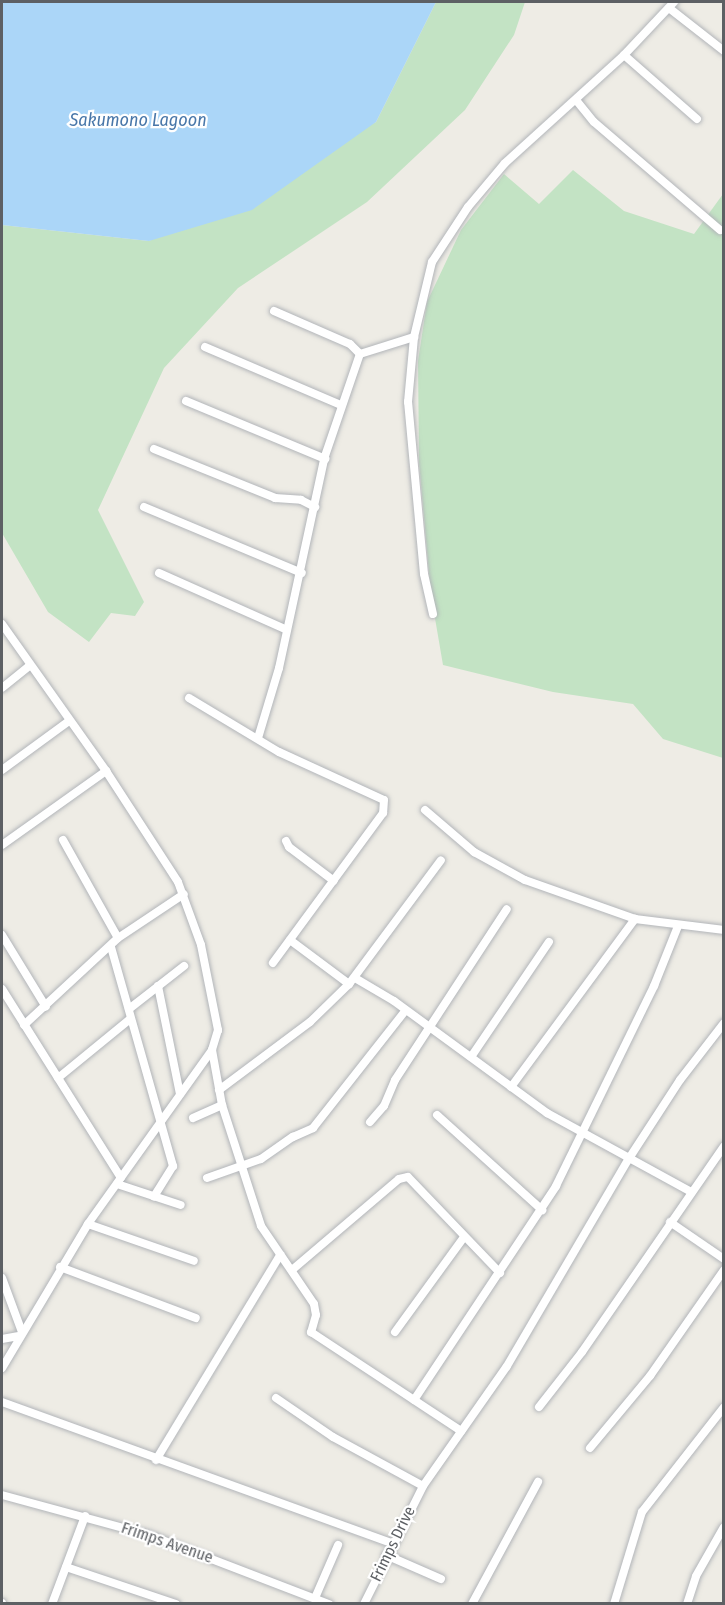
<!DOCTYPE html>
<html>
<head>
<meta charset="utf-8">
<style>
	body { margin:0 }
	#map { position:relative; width:725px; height:1605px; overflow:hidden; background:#eeece5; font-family:"Fira Sans Condensed",sans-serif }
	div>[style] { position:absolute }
	.green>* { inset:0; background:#c3e3c4 }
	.water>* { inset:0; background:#abd6f8 }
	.roads { filter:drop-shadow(0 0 2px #b2b5b9) drop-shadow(0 0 2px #b2b5b9) }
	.minor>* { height:8px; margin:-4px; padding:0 4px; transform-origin:4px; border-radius:4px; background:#fff }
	span { translate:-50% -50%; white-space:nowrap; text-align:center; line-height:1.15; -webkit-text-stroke:4.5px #fff; paint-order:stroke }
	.street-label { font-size:16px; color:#5d6064 }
	.water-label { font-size:18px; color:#4977a9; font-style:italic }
	.frame { position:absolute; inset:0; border:3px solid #5d6064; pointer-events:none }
</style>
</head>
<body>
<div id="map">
	<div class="green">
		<i style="clip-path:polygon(436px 2px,525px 2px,514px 35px,465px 110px,367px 202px,238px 288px,164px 368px,98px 510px,144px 602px,135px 616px,111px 613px,89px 642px,48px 612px,2px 533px,2px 225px,149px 241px,376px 122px)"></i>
		<i style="clip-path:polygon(573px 170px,624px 211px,694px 234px,723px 194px,723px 758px,663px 739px,633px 704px,553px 692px,443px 665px,431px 595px,419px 462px,418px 361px,427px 302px,461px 230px,504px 174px,539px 204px)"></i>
	</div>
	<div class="water">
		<i style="clip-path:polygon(2px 2px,436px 2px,376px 122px,252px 210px,149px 241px,2px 225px)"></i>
	</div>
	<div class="roads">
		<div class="minor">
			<i style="left:669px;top:8px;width:70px;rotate:38deg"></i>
			<i style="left:624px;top:55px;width:97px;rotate:41.2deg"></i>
			<i style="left:576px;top:100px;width:28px;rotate:51deg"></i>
			<i style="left:594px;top:122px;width:166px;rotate:40.6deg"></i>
			<i style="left:274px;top:311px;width:83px;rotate:23.5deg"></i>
			<i style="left:350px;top:344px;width:14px;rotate:45deg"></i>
			<i style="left:205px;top:347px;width:148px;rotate:23.1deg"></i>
			<i style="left:186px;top:401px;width:151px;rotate:22.6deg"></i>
			<i style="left:154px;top:449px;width:131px;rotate:22deg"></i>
			<i style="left:275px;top:498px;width:26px;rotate:4deg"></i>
			<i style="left:301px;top:500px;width:16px;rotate:27deg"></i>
			<i style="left:144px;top:507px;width:171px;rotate:22.7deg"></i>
			<i style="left:159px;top:573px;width:140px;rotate:24deg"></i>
			<i style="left:433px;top:614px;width:41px;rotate:-102.7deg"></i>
			<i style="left:424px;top:574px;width:173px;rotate:-95.3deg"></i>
			<i style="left:408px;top:402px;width:65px;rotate:-84.7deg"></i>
			<i style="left:414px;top:337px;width:77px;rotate:-76.5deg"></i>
			<i style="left:432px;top:262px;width:66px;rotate:-56.8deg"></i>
			<i style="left:468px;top:207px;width:57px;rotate:-49.9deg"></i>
			<i style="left:505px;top:163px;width:161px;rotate:-42.2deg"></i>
			<i style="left:624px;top:55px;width:73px;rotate:-46.7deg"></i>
			<i style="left:2px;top:624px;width:180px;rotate:54.7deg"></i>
			<i style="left:106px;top:771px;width:132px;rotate:57deg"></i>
			<i style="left:178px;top:882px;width:67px;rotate:69.9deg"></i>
			<i style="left:201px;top:945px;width:87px;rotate:78.7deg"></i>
			<i style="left:218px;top:1030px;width:21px;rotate:107deg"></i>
			<i style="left:212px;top:1050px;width:214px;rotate:125.5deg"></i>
			<i style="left:88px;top:1224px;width:168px;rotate:120.8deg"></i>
			<i style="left:2px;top:688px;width:36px;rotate:-39deg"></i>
			<i style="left:189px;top:698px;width:105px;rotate:31deg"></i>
			<i style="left:279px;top:752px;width:115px;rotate:24.6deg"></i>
			<i style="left:384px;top:800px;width:13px;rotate:94deg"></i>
			<i style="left:383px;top:813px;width:186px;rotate:126.3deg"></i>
			<i style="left:258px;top:738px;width:73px;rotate:-73.3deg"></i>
			<i style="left:279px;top:668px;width:217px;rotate:-77.8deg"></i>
			<i style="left:325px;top:456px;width:108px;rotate:-71.1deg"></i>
			<i style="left:360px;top:354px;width:57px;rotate:-17.5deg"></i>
			<i style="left:2px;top:770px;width:83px;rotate:-36.2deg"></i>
			<i style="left:425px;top:810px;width:65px;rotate:40.6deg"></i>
			<i style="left:474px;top:852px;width:58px;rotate:28.8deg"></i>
			<i style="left:525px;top:880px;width:117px;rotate:19.5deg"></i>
			<i style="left:635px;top:919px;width:90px;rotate:7deg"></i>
			<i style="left:63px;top:840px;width:112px;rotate:60.7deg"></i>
			<i style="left:286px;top:841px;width:7px;rotate:63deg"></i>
			<i style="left:289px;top:847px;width:56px;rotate:37.1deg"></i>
			<i style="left:2px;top:845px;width:128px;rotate:-35.4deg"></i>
			<i style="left:2px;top:935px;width:84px;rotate:58.6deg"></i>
			<i style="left:290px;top:940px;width:74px;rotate:36.7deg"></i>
			<i style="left:111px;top:947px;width:228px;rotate:74.2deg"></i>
			<i style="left:173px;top:1166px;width:36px;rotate:122deg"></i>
			<i style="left:355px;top:978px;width:45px;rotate:30.5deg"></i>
			<i style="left:394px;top:1001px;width:190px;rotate:36.2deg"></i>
			<i style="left:547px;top:1113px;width:164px;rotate:28.7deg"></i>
			<i style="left:158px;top:986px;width:110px;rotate:78.5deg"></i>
			<i style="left:2px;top:989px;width:223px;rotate:57.8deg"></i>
			<i style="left:129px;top:1009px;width:70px;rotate:-38deg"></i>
			<i style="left:24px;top:1025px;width:128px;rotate:-42.8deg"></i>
			<i style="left:118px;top:938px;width:79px;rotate:-33.7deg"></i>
			<i style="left:212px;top:1050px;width:56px;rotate:79.7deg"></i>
			<i style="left:222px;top:1105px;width:127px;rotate:72.1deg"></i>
			<i style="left:261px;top:1226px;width:94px;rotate:55.8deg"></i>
			<i style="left:314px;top:1304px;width:11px;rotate:80deg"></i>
			<i style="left:316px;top:1315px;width:18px;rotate:106deg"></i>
			<i style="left:311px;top:1332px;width:180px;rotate:33.4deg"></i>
			<i style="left:471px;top:1057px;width:139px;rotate:-55.9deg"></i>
			<i style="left:58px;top:1078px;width:93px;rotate:-39.3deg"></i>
			<i style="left:511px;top:1087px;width:209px;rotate:-53.6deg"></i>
			<i style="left:219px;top:1090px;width:114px;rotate:-36.8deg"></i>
			<i style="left:310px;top:1022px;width:54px;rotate:-44.3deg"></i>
			<i style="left:349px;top:984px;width:154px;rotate:-53.4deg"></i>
			<i style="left:437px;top:1115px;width:142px;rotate:42.1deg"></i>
			<i style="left:193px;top:1118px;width:32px;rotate:-24deg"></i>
			<i style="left:370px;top:1122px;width:21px;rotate:-49deg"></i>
			<i style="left:384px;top:1106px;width:28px;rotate:-67deg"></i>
			<i style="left:395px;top:1080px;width:204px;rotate:-56.8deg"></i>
			<i style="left:207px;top:1178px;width:57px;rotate:-19.4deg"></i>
			<i style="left:261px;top:1159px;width:39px;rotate:-35deg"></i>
			<i style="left:293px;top:1137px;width:22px;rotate:-24deg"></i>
			<i style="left:313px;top:1128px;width:150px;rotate:-51.8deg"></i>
			<i style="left:117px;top:1184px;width:67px;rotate:18.2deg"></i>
			<i style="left:670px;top:1222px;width:65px;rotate:34.4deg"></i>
			<i style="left:88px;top:1224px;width:112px;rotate:19.2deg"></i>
			<i style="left:60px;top:1267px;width:145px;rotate:20.6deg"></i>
			<i style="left:292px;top:1270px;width:140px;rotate:-40.4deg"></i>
			<i style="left:399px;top:1179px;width:9px;rotate:-13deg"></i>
			<i style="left:408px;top:1177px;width:133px;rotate:46.2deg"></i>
			<i style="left:2px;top:1278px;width:58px;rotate:69.7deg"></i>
			<i style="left:395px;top:1332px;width:117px;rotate:-54deg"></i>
			<i style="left:2px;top:1339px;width:17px;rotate:-10deg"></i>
			<i style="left:276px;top:1398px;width:69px;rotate:34.4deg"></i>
			<i style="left:333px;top:1437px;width:102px;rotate:28.6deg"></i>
			<i style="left:414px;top:1400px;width:257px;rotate:-56.4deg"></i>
			<i style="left:556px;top:1186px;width:223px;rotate:-63.9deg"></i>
			<i style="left:654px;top:986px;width:65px;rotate:-68.2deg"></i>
			<i style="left:2px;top:1402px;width:414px;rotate:19.9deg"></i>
			<i style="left:539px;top:1407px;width:70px;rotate:-52deg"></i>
			<i style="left:582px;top:1352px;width:250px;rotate:-55.4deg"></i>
			<i style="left:590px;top:1448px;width:94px;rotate:-50.2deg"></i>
			<i style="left:650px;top:1376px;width:129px;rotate:-55.1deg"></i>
			<i style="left:156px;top:1460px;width:240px;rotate:-58.8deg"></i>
			<i style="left:2px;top:1495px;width:152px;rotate:15.2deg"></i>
			<i style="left:149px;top:1535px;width:193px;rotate:21deg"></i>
			<i style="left:386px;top:1555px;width:60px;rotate:23.6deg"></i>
			<i style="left:66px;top:1567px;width:116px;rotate:18.6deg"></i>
			<i style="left:315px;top:1598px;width:58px;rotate:-66.5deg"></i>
			<i style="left:2px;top:1603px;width:1px;rotate:90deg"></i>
			<i style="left:52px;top:1604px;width:94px;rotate:-69.4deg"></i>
			<i style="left:364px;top:1604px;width:132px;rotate:-63.4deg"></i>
			<i style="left:423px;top:1486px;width:146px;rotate:-55deg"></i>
			<i style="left:507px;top:1366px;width:239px;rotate:-59.6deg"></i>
			<i style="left:628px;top:1160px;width:95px;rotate:-57deg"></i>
			<i style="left:680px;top:1080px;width:72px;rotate:-52.3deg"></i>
			<i style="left:472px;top:1604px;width:139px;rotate:-61.6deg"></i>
			<i style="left:614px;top:1604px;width:96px;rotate:-73.1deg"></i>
			<i style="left:642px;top:1512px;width:133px;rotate:-52deg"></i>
			<i style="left:687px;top:1604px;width:29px;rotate:-72deg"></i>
			<i style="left:696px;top:1576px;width:56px;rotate:-60.3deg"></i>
		</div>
	</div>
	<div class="street-label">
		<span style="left:167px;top:1543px;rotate:19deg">Frimps Avenue</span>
		<span style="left:393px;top:1544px;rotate:-64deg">Frimps Drive</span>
	</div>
	<div class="water-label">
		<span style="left:138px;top:120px">Sakumono Lagoon</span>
	</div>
	<div class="frame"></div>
</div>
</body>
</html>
